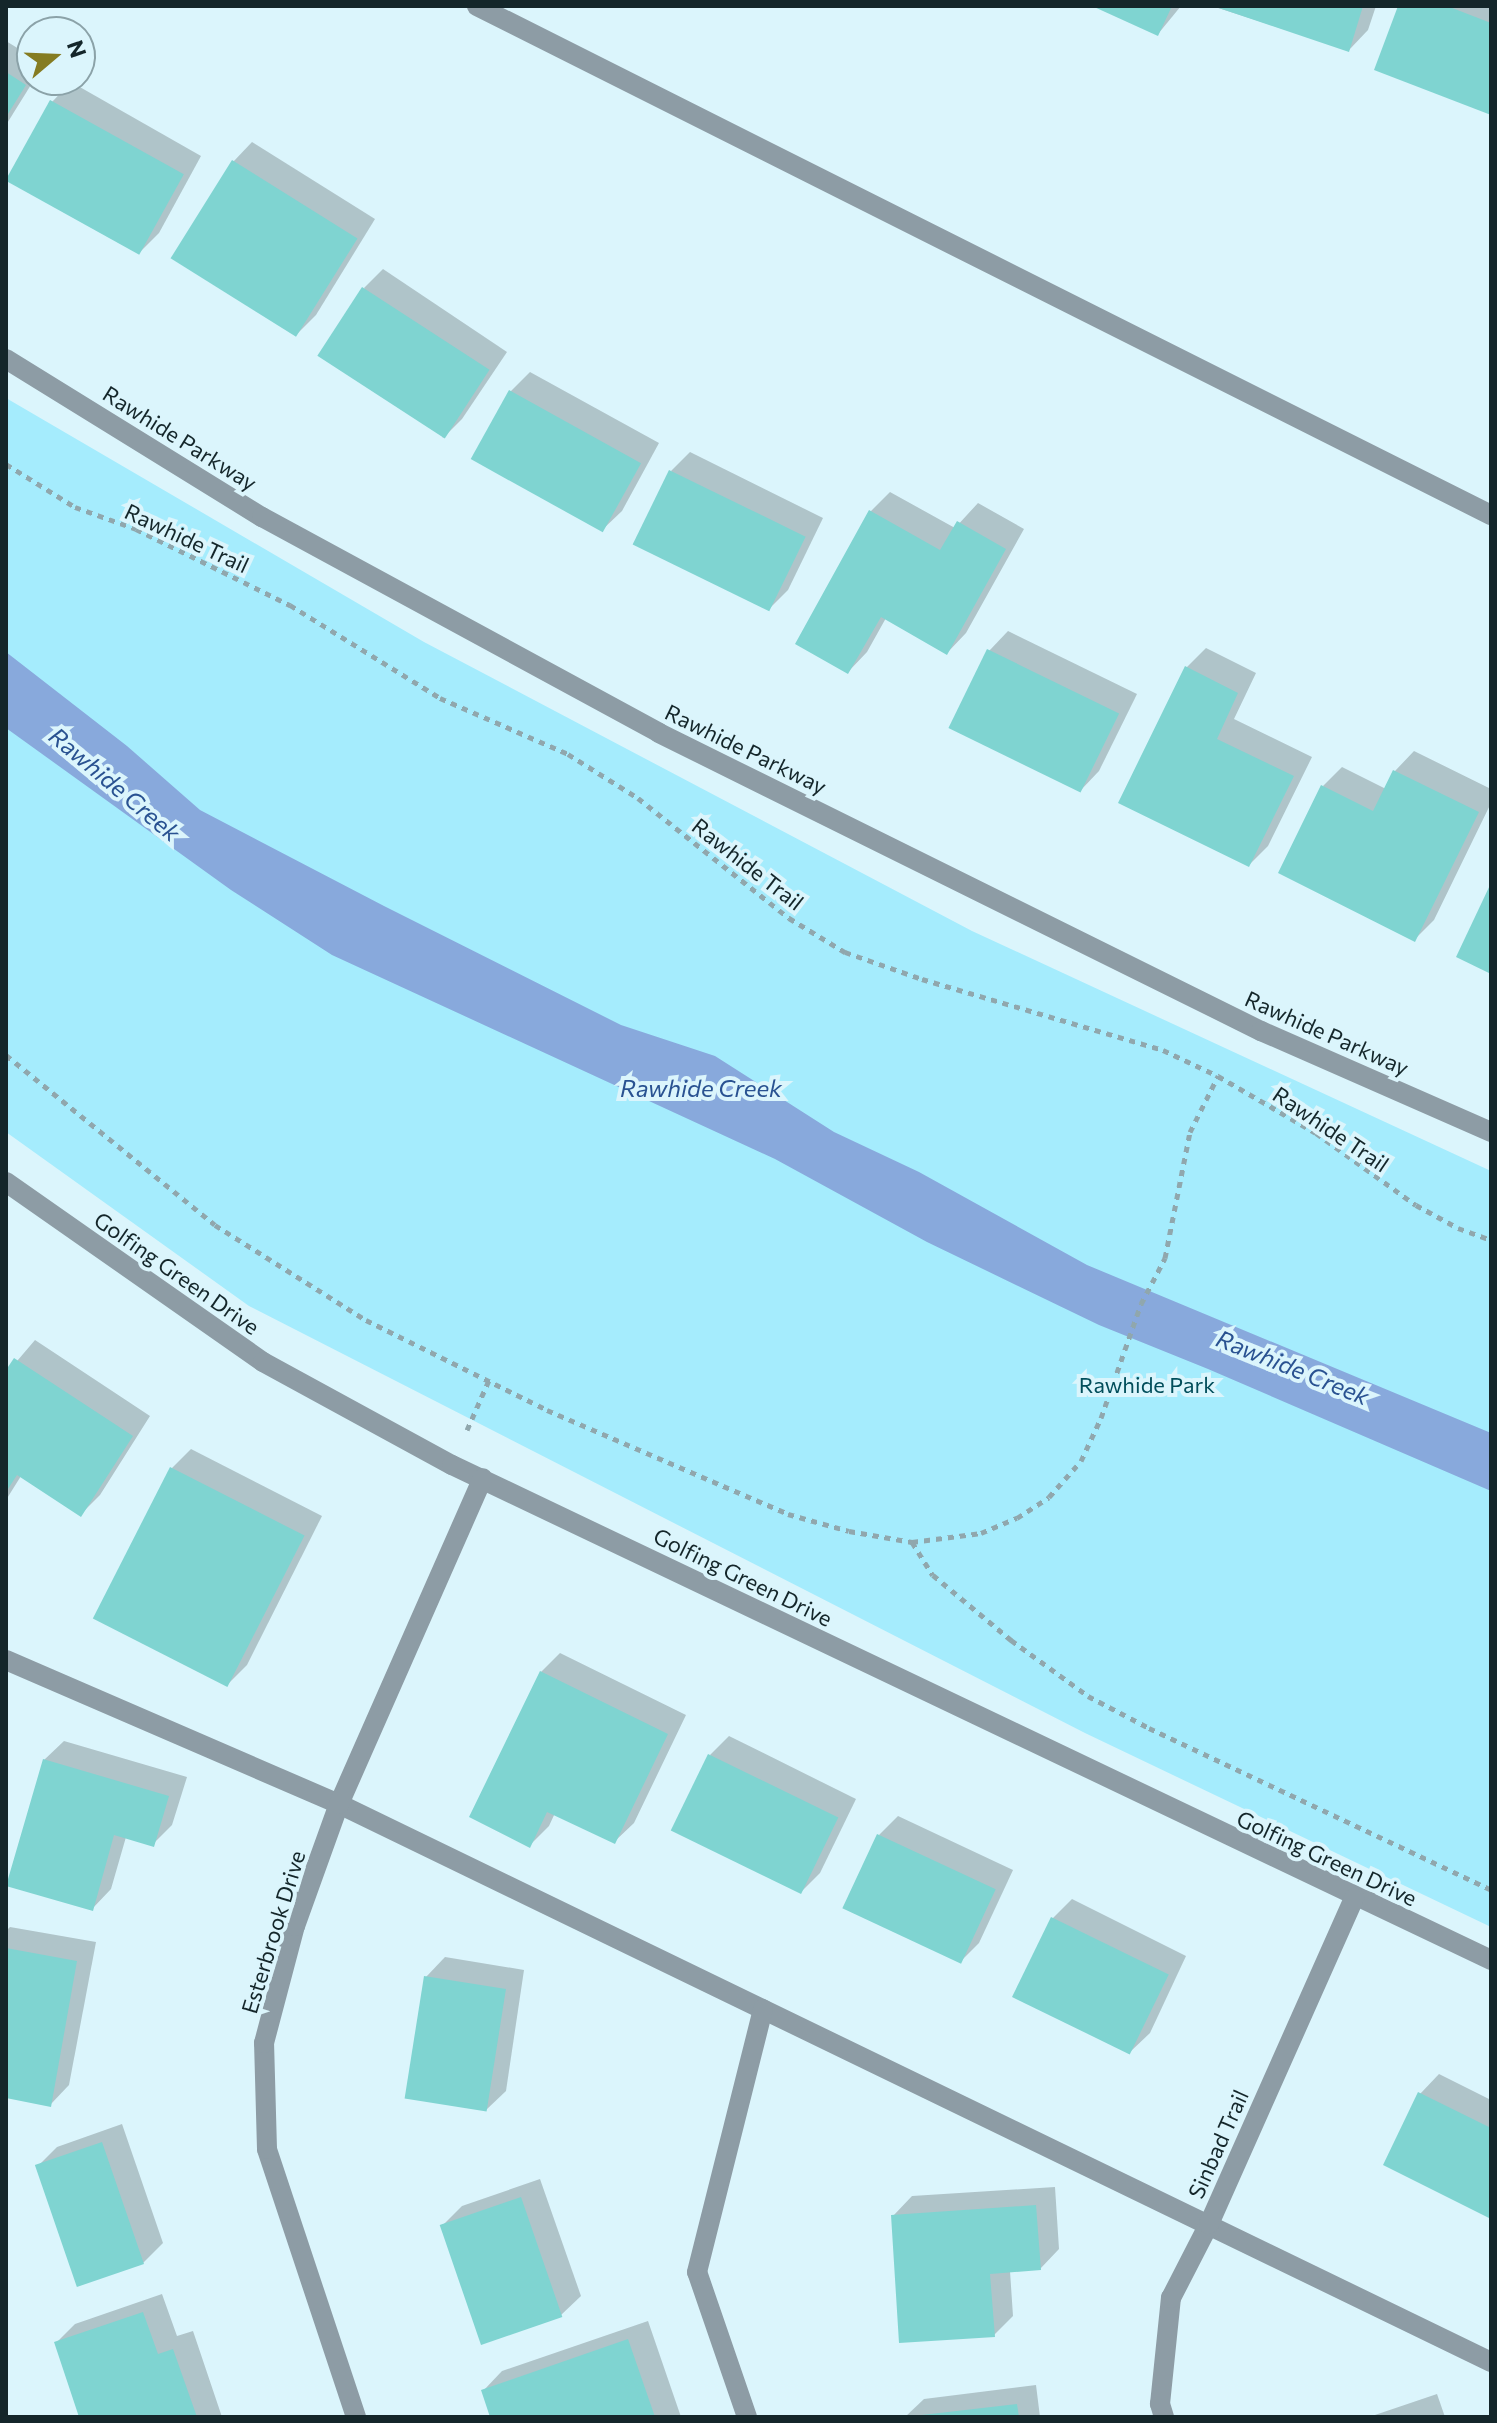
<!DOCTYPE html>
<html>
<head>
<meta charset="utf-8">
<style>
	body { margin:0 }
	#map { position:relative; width:1497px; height:2423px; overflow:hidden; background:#dbf5fc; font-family:Commissioner,sans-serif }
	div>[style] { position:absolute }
	.green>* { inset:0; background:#a5ecfd }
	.water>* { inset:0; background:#88a9dc }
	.shadow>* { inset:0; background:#0003 }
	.building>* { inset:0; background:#7fd4d1; transform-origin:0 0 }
	.path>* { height:5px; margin-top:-2.5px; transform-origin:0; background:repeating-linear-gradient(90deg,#90a7ad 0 6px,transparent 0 12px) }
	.minor>* { height:20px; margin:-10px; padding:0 10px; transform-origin:10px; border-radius:10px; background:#8d9ca5 }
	span { translate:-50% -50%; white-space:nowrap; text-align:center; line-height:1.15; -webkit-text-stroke:8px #dbf5fc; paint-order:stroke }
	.street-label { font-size:22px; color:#14262a }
	.park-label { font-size:22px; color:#024e5b }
	.water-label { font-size:24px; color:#295291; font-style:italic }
	.frame { position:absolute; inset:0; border:8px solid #14262a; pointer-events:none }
	.north { position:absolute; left:16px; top:16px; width:80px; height:80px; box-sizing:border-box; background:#dbf5fc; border:2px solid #8ba2a8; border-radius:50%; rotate:71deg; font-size:22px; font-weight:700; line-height:32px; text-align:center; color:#14262a }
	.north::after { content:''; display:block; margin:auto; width:28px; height:36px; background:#857c22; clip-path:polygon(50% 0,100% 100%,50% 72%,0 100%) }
</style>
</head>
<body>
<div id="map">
	<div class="green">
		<i style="clip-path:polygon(6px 398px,424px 642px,972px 931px,1491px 1171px,1491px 1927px,1085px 1733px,249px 1306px,6px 1132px)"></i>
	</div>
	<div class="water">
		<i style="clip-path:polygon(6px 652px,127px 746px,200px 810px,384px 906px,621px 1025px,715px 1056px,834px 1132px,919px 1172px,1087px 1265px,1491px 1433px,1491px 1491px,1208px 1369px,1099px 1325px,927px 1242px,775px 1159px,332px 955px,231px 890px,6px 728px)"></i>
	</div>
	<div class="shadow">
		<i style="clip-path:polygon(1097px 6px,1181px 6px,1158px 34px)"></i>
		<i style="clip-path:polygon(1376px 6px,1368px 30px,1349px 50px,1215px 7px)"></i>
		<i style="clip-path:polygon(1400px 6px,1491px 6px,1491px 112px)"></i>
		<i style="clip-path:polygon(6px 41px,32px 57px,34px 80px,6px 125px)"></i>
		<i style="clip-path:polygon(71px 82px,201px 156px,159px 233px,139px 253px,52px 102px)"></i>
		<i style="clip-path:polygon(252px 142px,375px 219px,316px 315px,297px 334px,233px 162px)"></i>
		<i style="clip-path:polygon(383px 269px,507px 352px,462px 419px,443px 438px,364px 288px)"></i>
		<i style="clip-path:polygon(530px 372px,659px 443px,622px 511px,602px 530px,473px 458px,511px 391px)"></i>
		<i style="clip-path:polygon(690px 452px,823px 518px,788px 590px,769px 609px,671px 471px)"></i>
		<i style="clip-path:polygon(890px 492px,955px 528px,978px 503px,1024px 529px,966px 633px,947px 653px,886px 618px,867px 652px,848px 672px,871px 511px)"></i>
		<i style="clip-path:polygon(1008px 631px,1137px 694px,1099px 771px,1080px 791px,989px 651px)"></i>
		<i style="clip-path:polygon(1206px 648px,1256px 673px,1234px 719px,1312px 757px,1268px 846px,1249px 865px,1186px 668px)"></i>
		<i style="clip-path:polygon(1414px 751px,1491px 789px,1491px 803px,1434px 920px,1415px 939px,1323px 786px,1342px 767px,1386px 789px,1395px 771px)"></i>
		<i style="clip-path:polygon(35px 1340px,150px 1416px,100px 1495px,81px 1514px,21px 1476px,6px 1500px,6px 1374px)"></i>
		<i style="clip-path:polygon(191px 1449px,322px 1516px,247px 1665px,228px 1684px,172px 1468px)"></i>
		<i style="clip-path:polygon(560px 1653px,686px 1715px,634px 1823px,614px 1842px,555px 1813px,549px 1826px,530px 1845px,541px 1672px)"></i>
		<i style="clip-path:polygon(729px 1736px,856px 1799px,820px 1873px,801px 1892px,710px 1755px)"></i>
		<i style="clip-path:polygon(64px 1741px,187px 1777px,172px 1825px,153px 1844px,126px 1837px,111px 1889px,92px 1909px,44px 1760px)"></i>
		<i style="clip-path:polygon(898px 1816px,1013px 1870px,979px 1943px,960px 1962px,879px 1835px)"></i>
		<i style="clip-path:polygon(1072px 1899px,1186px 1956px,1150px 2033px,1130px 2052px,1052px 1919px)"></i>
		<i style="clip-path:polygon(10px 1927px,96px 1942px,69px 2085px,50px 2105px,6px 2096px,6px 1931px)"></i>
		<i style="clip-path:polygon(445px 1957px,524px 1970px,506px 2091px,486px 2110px,426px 1977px)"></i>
		<i style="clip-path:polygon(1439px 2074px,1491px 2100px,1491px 2216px,1420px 2094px)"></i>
		<i style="clip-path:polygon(122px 2124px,163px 2243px,143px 2263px,38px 2166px,57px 2147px)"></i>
		<i style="clip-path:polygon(540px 2179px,581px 2296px,561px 2315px,442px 2226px,462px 2206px)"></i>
		<i style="clip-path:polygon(1055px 2187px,1059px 2249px,1040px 2269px,1010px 2271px,1013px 2316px,994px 2335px,893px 2216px,912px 2196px)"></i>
		<i style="clip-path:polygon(162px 2294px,177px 2336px,193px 2331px,222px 2417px,82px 2417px,56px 2343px,75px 2324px)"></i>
		<i style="clip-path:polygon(648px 2321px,681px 2417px,492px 2417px,483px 2391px,502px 2371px)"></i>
		<i style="clip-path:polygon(1036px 2385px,1040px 2417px,905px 2417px,924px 2399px)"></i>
		<i style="clip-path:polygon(1437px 2394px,1445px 2417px,1369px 2417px)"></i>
	</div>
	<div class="building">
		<i style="clip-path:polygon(1092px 6px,1172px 6px,1158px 36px)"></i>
		<i style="clip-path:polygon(1213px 6px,1363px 6px,1349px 52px)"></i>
		<i style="clip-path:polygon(1398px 6px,1447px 6px,1491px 23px,1491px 115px,1374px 70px)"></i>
		<i style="clip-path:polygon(6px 72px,26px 85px,6px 117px)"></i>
		<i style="left:50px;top:100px;width:153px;height:92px;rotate:29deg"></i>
		<i style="left:232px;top:160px;width:148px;height:116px;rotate:32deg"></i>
		<i style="left:362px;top:287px;width:152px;height:82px;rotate:33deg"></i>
		<i style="left:509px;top:390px;width:151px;height:79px;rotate:29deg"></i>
		<i style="left:669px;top:470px;width:152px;height:83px;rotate:26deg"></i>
		<i style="clip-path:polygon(869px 510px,940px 550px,957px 521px,1006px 549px,947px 655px,881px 617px,848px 674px,795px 644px)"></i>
		<i style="left:987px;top:649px;width:147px;height:88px;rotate:26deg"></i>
		<i style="clip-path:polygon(1185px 666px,1238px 693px,1217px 739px,1294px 776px,1249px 867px,1118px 803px)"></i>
		<i style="clip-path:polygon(1393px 770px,1479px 812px,1415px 942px,1278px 873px,1321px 785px,1373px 811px)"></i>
		<i style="clip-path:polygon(1491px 883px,1491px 974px,1456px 957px)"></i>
		<i style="clip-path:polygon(14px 1358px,133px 1436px,81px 1517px,17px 1475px,6px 1492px,6px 1370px)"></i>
		<i style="left:170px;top:1467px;width:151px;height:170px;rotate:27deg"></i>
		<i style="clip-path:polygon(540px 1671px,668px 1734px,615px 1844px,547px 1812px,530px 1848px,469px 1817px)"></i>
		<i style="left:708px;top:1754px;width:145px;height:85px;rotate:26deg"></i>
		<i style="clip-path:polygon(43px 1759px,169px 1796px,154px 1847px,114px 1835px,93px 1911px,6px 1886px)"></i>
		<i style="left:877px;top:1834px;width:131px;height:82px;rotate:25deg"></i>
		<i style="left:1051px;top:1917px;width:131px;height:89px;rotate:26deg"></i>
		<i style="clip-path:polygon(6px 1948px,77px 1961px,51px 2107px,6px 2098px)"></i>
		<i style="left:424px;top:1976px;width:83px;height:124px;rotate:9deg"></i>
		<i style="clip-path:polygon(1418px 2092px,1491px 2128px,1491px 2219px,1383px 2165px)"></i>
		<i style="left:102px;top:2142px;width:129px;height:71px;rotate:71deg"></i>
		<i style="left:521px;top:2197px;width:127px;height:86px;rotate:71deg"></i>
		<i style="clip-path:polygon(1036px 2205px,1041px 2270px,990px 2274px,995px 2337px,899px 2343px,891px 2215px)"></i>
		<i style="clip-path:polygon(143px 2312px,158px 2354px,173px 2349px,197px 2417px,79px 2417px,54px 2342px)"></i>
		<i style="clip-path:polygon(628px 2339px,655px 2417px,490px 2417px,481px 2390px)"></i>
		<i style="clip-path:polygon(1017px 2404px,1019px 2417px,922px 2417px,922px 2415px)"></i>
	</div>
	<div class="path">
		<i style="left:6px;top:464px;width:81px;rotate:31.9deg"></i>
		<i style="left:75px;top:507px;width:65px;rotate:19.8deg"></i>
		<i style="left:136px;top:529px;width:172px;rotate:26.3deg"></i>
		<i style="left:290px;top:605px;width:176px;rotate:31.8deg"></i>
		<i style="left:440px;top:698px;width:140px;rotate:23.6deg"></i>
		<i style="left:568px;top:754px;width:83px;rotate:32.2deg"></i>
		<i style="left:638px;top:798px;width:193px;rotate:38.5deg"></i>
		<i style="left:789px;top:918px;width:66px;rotate:31.3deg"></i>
		<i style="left:845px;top:952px;width:82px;rotate:19.3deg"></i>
		<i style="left:922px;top:979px;width:251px;rotate:16.4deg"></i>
		<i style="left:1163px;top:1050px;width:61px;rotate:25.3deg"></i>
		<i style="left:1218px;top:1076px;width:113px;rotate:30.2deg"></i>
		<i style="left:1316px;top:1133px;width:123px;rotate:35.8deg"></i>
		<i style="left:1416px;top:1205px;width:48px;rotate:28.7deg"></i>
		<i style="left:1458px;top:1228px;width:35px;rotate:20deg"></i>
		<i style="left:6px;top:1055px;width:269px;rotate:39.1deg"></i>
		<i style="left:215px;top:1225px;width:178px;rotate:32.2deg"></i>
		<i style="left:366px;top:1320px;width:202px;rotate:26.4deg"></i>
		<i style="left:547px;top:1410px;width:262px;rotate:23.3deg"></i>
		<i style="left:788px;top:1514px;width:63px;rotate:15.6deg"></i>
		<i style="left:849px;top:1531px;width:64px;rotate:9.9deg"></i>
		<i style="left:912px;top:1542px;width:39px;rotate:58deg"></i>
		<i style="left:933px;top:1575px;width:102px;rotate:39.8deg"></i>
		<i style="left:1011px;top:1640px;width:95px;rotate:36deg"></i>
		<i style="left:1088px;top:1696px;width:69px;rotate:27.7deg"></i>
		<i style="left:1149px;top:1728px;width:378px;rotate:25.3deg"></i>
		<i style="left:467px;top:1430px;width:55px;rotate:-66.3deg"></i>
		<i style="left:912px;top:1542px;width:70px;rotate:-7.4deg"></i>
		<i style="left:981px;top:1533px;width:39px;rotate:-23deg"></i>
		<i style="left:1017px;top:1518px;width:38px;rotate:-33deg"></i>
		<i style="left:1049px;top:1497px;width:48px;rotate:-48.4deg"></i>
		<i style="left:1081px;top:1461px;width:47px;rotate:-65.1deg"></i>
		<i style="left:1101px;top:1418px;width:121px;rotate:-70.7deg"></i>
		<i style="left:1141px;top:1304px;width:52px;rotate:-62.4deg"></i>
		<i style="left:1165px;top:1258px;width:128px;rotate:-78.8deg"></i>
		<i style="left:1190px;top:1132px;width:63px;rotate:-63.4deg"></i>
	</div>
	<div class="minor">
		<i style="left:477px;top:6px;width:1135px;rotate:26.66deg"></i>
		<i style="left:6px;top:359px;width:301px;rotate:31.7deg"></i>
		<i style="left:262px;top:517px;width:452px;rotate:28.5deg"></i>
		<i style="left:659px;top:733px;width:672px;rotate:26.34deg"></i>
		<i style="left:1261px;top:1031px;width:251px;rotate:23.7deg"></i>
		<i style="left:6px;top:1182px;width:314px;rotate:35deg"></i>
		<i style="left:263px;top:1362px;width:215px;rotate:28.6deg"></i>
		<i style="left:452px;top:1465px;width:1151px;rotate:25.47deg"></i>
		<i style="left:6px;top:1660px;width:363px;rotate:23.4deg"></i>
		<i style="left:339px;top:1804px;width:1280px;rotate:25.84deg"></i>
		<i style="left:356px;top:2417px;width:282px;rotate:-108.4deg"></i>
		<i style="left:267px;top:2149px;width:106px;rotate:-91.6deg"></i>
		<i style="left:264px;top:2043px;width:121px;rotate:-75.2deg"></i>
		<i style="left:295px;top:1926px;width:130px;rotate:-70.2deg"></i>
		<i style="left:339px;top:1804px;width:356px;rotate:-66.2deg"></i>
		<i style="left:747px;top:2417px;width:153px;rotate:-109deg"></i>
		<i style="left:697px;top:2272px;width:271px;rotate:-75.9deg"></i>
		<i style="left:1164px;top:2417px;width:14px;rotate:-107deg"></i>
		<i style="left:1160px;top:2404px;width:107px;rotate:-84.1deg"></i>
		<i style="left:1171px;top:2298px;width:83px;rotate:-62.8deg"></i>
		<i style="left:1209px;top:2224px;width:357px;rotate:-66deg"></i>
	</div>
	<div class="street-label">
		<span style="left:180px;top:438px;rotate:32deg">Rawhide Parkway</span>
		<span style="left:187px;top:538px;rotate:25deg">Rawhide Trail</span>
		<span style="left:746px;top:749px;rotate:26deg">Rawhide Parkway</span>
		<span style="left:748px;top:864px;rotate:38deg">Rawhide Trail</span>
		<span style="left:1327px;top:1033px;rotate:24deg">Rawhide Parkway</span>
		<span style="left:1331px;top:1129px;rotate:34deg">Rawhide Trail</span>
		<span style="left:177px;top:1273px;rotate:35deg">Golfing Green Drive</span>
		<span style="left:743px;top:1577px;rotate:26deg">Golfing Green Drive</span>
		<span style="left:1327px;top:1858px;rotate:25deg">Golfing Green Drive</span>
		<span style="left:273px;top:1932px;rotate:-73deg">Esterbrook Drive</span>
		<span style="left:1218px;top:2144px;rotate:-66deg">Sinbad Trail</span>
	</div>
	<div class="park-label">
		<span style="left:1147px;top:1385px">Rawhide Park</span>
	</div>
	<div class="water-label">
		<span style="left:115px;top:784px;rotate:40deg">Rawhide Creek</span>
		<span style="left:701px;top:1088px">Rawhide Creek</span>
		<span style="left:1293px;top:1367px;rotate:22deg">Rawhide Creek</span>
	</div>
	<div class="frame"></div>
	<div class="north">N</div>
</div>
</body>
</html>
